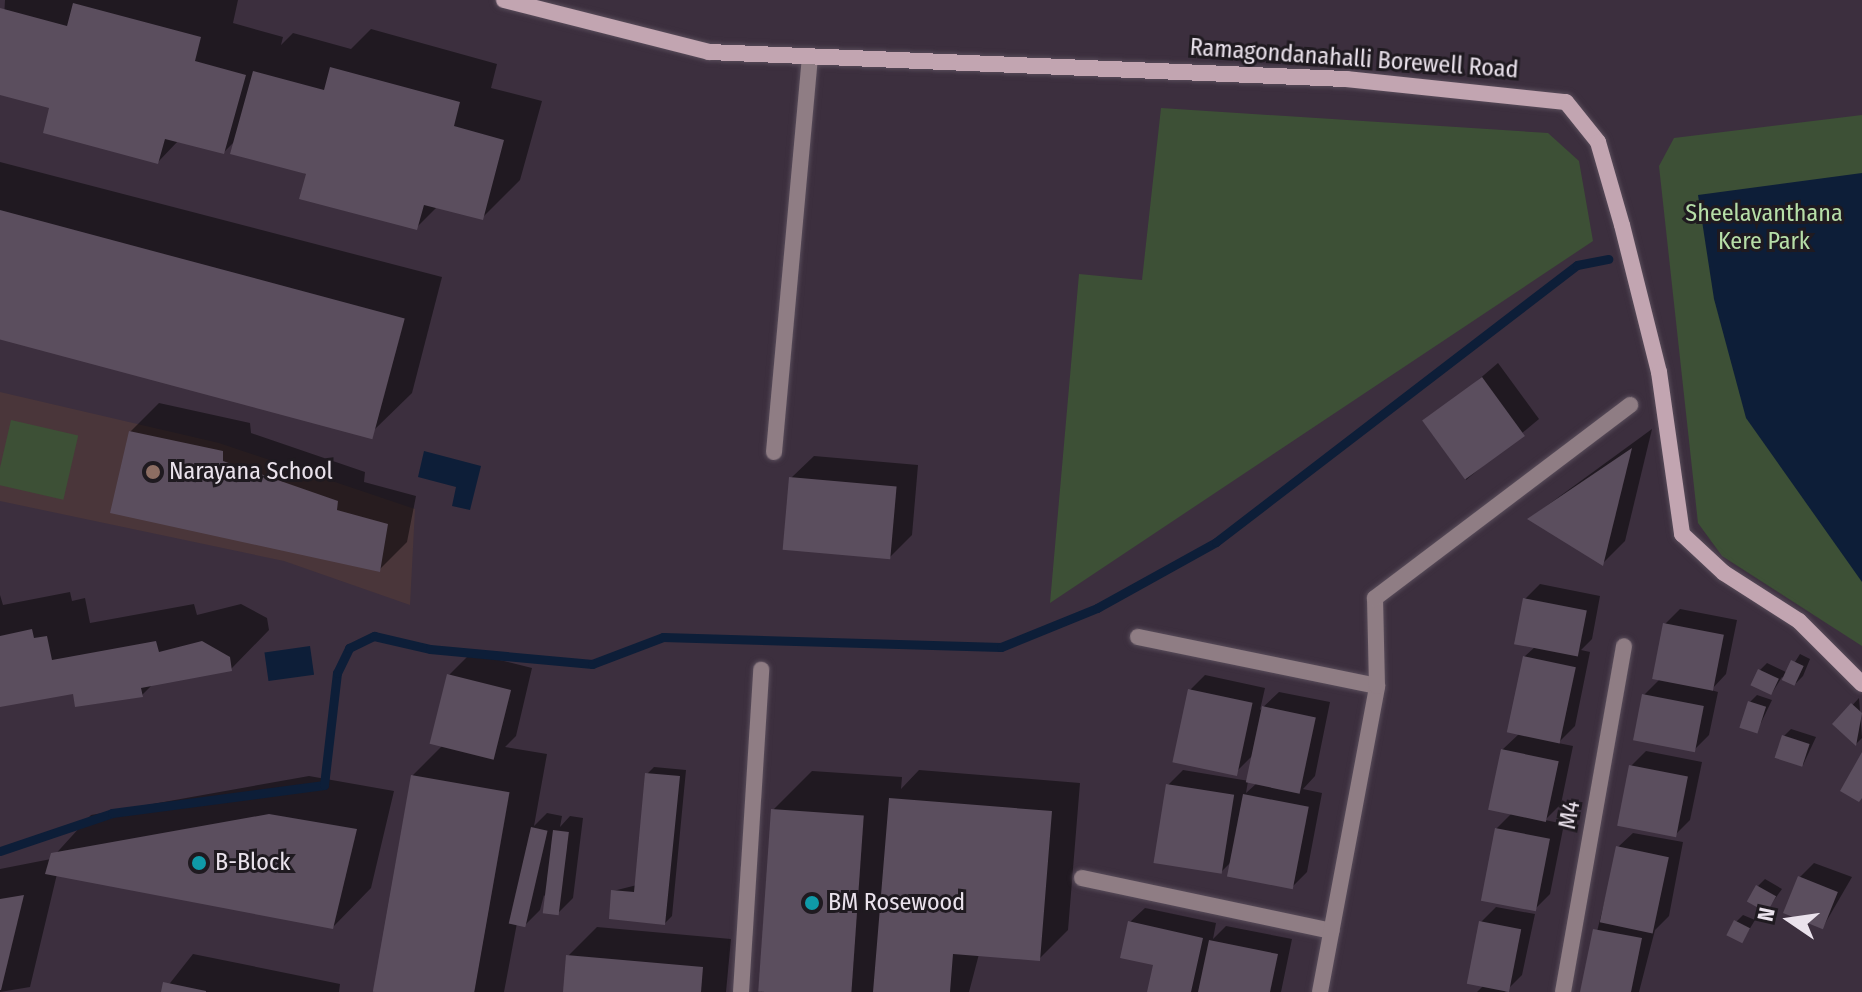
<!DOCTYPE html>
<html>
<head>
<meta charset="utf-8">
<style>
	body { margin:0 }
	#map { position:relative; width:1862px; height:992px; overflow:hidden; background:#3c2f3e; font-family:"Fira Sans Condensed",sans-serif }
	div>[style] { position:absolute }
	.education>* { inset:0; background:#4a363a }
	.green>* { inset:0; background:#3d5036; transform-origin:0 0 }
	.water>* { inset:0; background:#0d1e38; transform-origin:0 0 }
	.shadow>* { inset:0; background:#0007 }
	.stream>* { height:9px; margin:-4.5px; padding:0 4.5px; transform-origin:4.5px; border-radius:4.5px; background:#0d1e38 }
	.building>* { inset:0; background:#5b4e5e; transform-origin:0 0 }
	.roads { filter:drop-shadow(0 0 2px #584c5a) drop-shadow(0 0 2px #584c5a) }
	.street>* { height:16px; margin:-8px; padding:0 8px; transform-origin:8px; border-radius:8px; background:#8f7d84 }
	.secondary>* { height:16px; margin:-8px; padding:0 8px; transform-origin:8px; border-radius:8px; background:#c2a5b1 }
	.dots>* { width:22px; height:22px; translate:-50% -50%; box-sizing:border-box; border:4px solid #1f1a20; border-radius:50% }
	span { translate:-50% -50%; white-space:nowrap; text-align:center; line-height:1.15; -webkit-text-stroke:6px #1f1a20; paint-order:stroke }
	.street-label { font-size:24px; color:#eae2ec }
	.park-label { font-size:24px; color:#b6dea8 }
	.poi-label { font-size:24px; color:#eae2ec }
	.left { translate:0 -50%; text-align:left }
	.north { position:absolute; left:1750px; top:880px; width:80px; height:80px; -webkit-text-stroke:6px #1f1a20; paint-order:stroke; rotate:283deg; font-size:22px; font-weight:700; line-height:32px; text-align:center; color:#eae2ec }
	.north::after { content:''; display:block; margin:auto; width:28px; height:36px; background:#eae2ec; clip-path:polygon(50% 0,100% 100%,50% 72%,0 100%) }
</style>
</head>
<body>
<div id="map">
	<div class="education">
		<i style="clip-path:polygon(0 392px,219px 443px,415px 509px,410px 605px,284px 561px,0 501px)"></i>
	</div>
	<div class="green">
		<i style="clip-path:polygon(1161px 108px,1548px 133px,1579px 161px,1593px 241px,1050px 603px,1079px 274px,1142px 280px)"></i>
		<i style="clip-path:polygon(1862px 115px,1862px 646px,1722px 556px,1698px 523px,1659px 166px,1674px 138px)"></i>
		<i style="left:11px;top:420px;width:69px;height:66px;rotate:13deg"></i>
	</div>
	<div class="water">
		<i style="clip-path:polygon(1862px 173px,1862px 582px,1746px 418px,1714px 299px,1698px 195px)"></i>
		<i style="clip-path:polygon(424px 451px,481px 466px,470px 510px,452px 506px,456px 487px,418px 477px)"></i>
		<i style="left:310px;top:646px;width:29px;height:46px;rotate:82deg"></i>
	</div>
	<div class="shadow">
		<i style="clip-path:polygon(5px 0,238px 0,233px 23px,283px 37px,281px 45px,293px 33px,351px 49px,371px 29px,497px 64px,491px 88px,542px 101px,520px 180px,482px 218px,438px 206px,416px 228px,236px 140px,224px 152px,179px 140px,158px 162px,52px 107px,0 93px)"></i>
		<i style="clip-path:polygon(0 162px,442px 277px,412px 393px,373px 431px,0 333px)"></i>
		<i style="clip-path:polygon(1498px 363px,1539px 419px,1466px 480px,1443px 410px)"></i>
		<i style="clip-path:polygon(159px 403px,250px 423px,251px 433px,365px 472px,364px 482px,416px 496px,407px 542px,379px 570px,130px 432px)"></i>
		<i style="clip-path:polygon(1652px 429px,1625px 541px,1603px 563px,1530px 518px)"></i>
		<i style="clip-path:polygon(814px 456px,918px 465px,912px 535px,890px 557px,791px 478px)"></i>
		<i style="clip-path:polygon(1540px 584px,1600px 596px,1592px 639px,1581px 650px,1590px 652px,1575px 726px,1558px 743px,1573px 746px,1561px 804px,1545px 820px,1564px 824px,1550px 894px,1535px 909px,1496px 829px,1513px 812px,1502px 750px,1520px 733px,1524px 657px,1536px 646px,1525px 599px)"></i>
		<i style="clip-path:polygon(70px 592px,72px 601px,85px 598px,90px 623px,194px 604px,197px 615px,241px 604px,267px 618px,269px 630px,231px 669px,153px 684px,142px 695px,75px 692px,0 706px,0 595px,3px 605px)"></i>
		<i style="clip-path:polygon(1680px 609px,1737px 620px,1726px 674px,1711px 690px,1718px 692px,1709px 735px,1694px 750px,1644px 695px,1660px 679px,1665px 624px)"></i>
		<i style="clip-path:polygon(471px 653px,532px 668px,516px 736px,505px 747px,547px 754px,534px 826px,547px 813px,562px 816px,560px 827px,570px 816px,583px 818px,573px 898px,558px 913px,544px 895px,540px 910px,525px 925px,517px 923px,504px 992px,374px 992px,413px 775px,443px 745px,449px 675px)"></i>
		<i style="clip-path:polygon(1800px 654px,1810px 659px,1803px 676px,1796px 683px,1782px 677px,1772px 693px,1760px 670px,1767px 663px,1788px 673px)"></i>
		<i style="clip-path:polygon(evenodd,1205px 675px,1265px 688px,1260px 710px,1279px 692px,1330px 702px,1315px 776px,1303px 789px,1322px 793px,1307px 872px,1292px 887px,1231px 862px,1221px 872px,1168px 785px,1183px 770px,1249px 781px,1255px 753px,1235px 773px,1190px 690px,1205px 675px,1248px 781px,1257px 783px,1246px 793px,1248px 781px)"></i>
		<i style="clip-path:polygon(1757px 695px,1772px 700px,1757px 731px,1750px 702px)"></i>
		<i style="clip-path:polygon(1859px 698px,1862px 738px,1856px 744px,1835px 724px)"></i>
		<i style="clip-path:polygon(1791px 729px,1816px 737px,1803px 765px,1784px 736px)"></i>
		<i style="clip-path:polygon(1646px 751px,1702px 762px,1690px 820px,1675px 835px,1631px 766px)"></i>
		<i style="clip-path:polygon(654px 767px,686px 770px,672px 916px,665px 923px,613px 891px,637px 885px,647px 774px)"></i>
		<i style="clip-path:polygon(919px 770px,1080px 783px,1068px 930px,1039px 959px,979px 954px,969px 992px,761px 992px,773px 810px,812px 771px,902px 777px,901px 789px)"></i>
		<i style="clip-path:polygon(309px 776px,394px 791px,371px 888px,333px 927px,57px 874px,30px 987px,0 992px,0 869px,51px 859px,91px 815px)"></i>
		<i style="clip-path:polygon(1633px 833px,1683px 842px,1669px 916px,1655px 930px,1639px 992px,1582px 992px,1618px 847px)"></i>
		<i style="clip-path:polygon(1814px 863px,1852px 877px,1823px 927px,1799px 878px)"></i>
		<i style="clip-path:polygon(1765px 879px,1782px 889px,1767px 910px,1758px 886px)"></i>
		<i style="clip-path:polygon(1496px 907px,1535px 914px,1522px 975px,1505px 992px,1477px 992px,1484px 985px,1481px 922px)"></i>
		<i style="clip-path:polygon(1145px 908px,1216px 923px,1213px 939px,1226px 926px,1292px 939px,1281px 992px,1150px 992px,1156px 963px,1130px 922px)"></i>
		<i style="clip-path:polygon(1743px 915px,1755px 920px,1743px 940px,1736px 922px)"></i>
		<i style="clip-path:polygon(597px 927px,731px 939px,726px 992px,565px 992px,568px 956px)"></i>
		<i style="clip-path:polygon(193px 954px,340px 984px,339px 992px,163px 992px)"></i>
	</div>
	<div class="stream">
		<i style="left:0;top:851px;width:118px;rotate:-18.7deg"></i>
		<i style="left:112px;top:813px;width:214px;rotate:-7.5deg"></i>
		<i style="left:324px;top:785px;width:113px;rotate:-83.4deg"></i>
		<i style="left:337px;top:673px;width:28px;rotate:-64deg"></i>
		<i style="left:349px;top:648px;width:28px;rotate:-26deg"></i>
		<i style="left:374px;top:636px;width:57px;rotate:13.1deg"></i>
		<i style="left:430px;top:649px;width:163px;rotate:5.3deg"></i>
		<i style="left:592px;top:664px;width:76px;rotate:-20.8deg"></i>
		<i style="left:663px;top:637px;width:338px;rotate:1.7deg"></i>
		<i style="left:1001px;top:647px;width:104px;rotate:-22.1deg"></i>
		<i style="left:1097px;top:608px;width:136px;rotate:-29deg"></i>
		<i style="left:1216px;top:542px;width:455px;rotate:-37.5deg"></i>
		<i style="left:1577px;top:265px;width:32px;rotate:-11deg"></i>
	</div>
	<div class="building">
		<i style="clip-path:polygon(73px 3px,201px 37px,195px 61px,246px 75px,224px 154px,165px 139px,158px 164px,43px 133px,49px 108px,0 95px,0 8px,67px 26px)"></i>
		<i style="clip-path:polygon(330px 67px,460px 102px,454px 126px,504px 140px,483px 220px,424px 205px,417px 230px,299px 199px,306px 174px,230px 154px,253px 71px,324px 90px)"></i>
		<i style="left:0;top:210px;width:419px;height:125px;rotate:15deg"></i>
		<i style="left:1482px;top:377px;width:73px;height:74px;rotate:54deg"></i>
		<i style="clip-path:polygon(129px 431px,223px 451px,223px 461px,338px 501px,337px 510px,388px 524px,380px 572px,110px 513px)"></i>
		<i style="clip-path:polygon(1632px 448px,1603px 566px,1527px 519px)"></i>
		<i style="left:789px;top:477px;width:108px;height:73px;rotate:5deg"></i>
		<i style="left:1523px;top:598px;width:65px;height:47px;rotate:11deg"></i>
		<i style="left:1663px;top:623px;width:62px;height:57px;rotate:11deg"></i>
		<i style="clip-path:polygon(32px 629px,34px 638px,47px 636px,52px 660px,156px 641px,159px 652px,202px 641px,230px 657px,232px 671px,141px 688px,143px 697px,75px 707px,73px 694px,0 707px,0 636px)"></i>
		<i style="left:1523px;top:656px;width:54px;height:78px;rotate:12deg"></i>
		<i style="left:1791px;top:660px;width:14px;height:22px;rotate:25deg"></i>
		<i style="left:1758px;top:669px;width:23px;height:18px;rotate:25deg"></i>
		<i style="left:447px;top:674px;width:66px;height:72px;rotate:14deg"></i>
		<i style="left:1188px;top:689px;width:66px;height:75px;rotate:12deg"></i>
		<i style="left:1642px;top:694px;width:63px;height:47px;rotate:11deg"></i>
		<i style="left:1748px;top:701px;width:19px;height:28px;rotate:18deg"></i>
		<i style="clip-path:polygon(1851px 703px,1862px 713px,1856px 746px,1832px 724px)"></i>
		<i style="left:1262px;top:706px;width:55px;height:78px;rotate:12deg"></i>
		<i style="left:1782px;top:735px;width:29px;height:24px;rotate:18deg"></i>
		<i style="left:1501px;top:749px;width:59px;height:62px;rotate:12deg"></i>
		<i style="clip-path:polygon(1862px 752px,1862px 798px,1859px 802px,1840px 791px)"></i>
		<i style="left:1629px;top:765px;width:60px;height:62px;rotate:11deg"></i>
		<i style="clip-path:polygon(645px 773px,680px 776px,665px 925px,609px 919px,611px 890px,634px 892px)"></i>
		<i style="left:411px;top:775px;width:100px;height:220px;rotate:10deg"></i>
		<i style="left:1166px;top:784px;width:69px;height:80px;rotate:9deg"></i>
		<i style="left:1243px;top:794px;width:67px;height:84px;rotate:11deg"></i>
		<i style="clip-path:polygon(889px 798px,1052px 811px,1040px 961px,953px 954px,950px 992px,873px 992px)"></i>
		<i style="left:771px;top:809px;width:93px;height:183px;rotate:4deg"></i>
		<i style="clip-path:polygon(269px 814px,357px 829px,333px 929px,45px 874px,51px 853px)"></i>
		<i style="left:531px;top:827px;width:17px;height:99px;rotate:13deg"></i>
		<i style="left:1495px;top:828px;width:56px;height:74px;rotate:11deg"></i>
		<i style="left:553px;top:830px;width:16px;height:84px;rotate:7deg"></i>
		<i style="left:1616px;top:846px;width:54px;height:78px;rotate:12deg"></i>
		<i style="left:1798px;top:876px;width:43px;height:40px;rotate:22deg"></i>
		<i style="left:1756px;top:885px;width:23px;height:19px;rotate:29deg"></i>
		<i style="clip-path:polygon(24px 895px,1px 990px,0 990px,0 899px)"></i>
		<i style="left:1734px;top:920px;width:18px;height:17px;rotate:27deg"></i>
		<i style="clip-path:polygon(1128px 921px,1203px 938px,1191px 992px,1147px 992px,1153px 965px,1120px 958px)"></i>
		<i style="left:1479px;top:921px;width:43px;height:64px;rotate:11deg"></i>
		<i style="clip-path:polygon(1593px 929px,1642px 938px,1631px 992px,1580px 992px)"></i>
		<i style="clip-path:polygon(1209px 940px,1278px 954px,1270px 992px,1198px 992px)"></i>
		<i style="clip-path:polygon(566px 955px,703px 967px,701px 992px,563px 992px)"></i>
		<i style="clip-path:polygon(163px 982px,206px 991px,206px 992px,161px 992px)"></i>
	</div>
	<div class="roads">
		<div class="street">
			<i style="left:774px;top:452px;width:396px;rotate:-84.8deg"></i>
			<i style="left:1138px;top:637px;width:244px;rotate:11.6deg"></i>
			<i style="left:1082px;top:878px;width:255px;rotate:12deg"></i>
			<i style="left:741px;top:992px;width:323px;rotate:-86.4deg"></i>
			<i style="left:1320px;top:992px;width:311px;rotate:-79.4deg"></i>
			<i style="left:1377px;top:686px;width:88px;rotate:-91.3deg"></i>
			<i style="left:1375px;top:598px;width:320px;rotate:-37.1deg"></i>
			<i style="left:1563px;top:992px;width:351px;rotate:-80deg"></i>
		</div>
		<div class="secondary">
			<i style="left:504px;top:0;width:211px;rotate:14.2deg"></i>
			<i style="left:709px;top:52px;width:638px;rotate:2.43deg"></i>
			<i style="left:1346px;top:79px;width:221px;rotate:6deg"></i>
			<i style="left:1566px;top:102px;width:51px;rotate:51.3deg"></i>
			<i style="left:1598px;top:142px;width:86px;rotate:73.9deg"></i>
			<i style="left:1622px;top:225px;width:152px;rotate:75.9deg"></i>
			<i style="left:1659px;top:372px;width:164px;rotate:81.9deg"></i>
			<i style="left:1682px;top:534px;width:57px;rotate:42.9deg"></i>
			<i style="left:1724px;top:573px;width:89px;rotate:32.6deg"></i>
			<i style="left:1799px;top:621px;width:89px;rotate:45deg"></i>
		</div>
	</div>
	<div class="dots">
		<i style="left:153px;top:472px;background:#8d6e63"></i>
		<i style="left:199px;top:863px;background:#0f9aa8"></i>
		<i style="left:812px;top:903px;background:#0f9aa8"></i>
	</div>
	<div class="street-label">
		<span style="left:1354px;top:59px;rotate:4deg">Ramagondanahalli Borewell Road</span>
		<span style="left:1570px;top:815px;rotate:-80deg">M4</span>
	</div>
	<div class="park-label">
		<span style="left:1764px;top:228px">Sheelavanthana<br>Kere Park</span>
	</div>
	<div class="poi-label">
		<span class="left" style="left:169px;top:472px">Narayana School</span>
		<span class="left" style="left:215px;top:863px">B-Block</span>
		<span class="left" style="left:828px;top:903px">BM Rosewood</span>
	</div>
	<div class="north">N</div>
</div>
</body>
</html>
